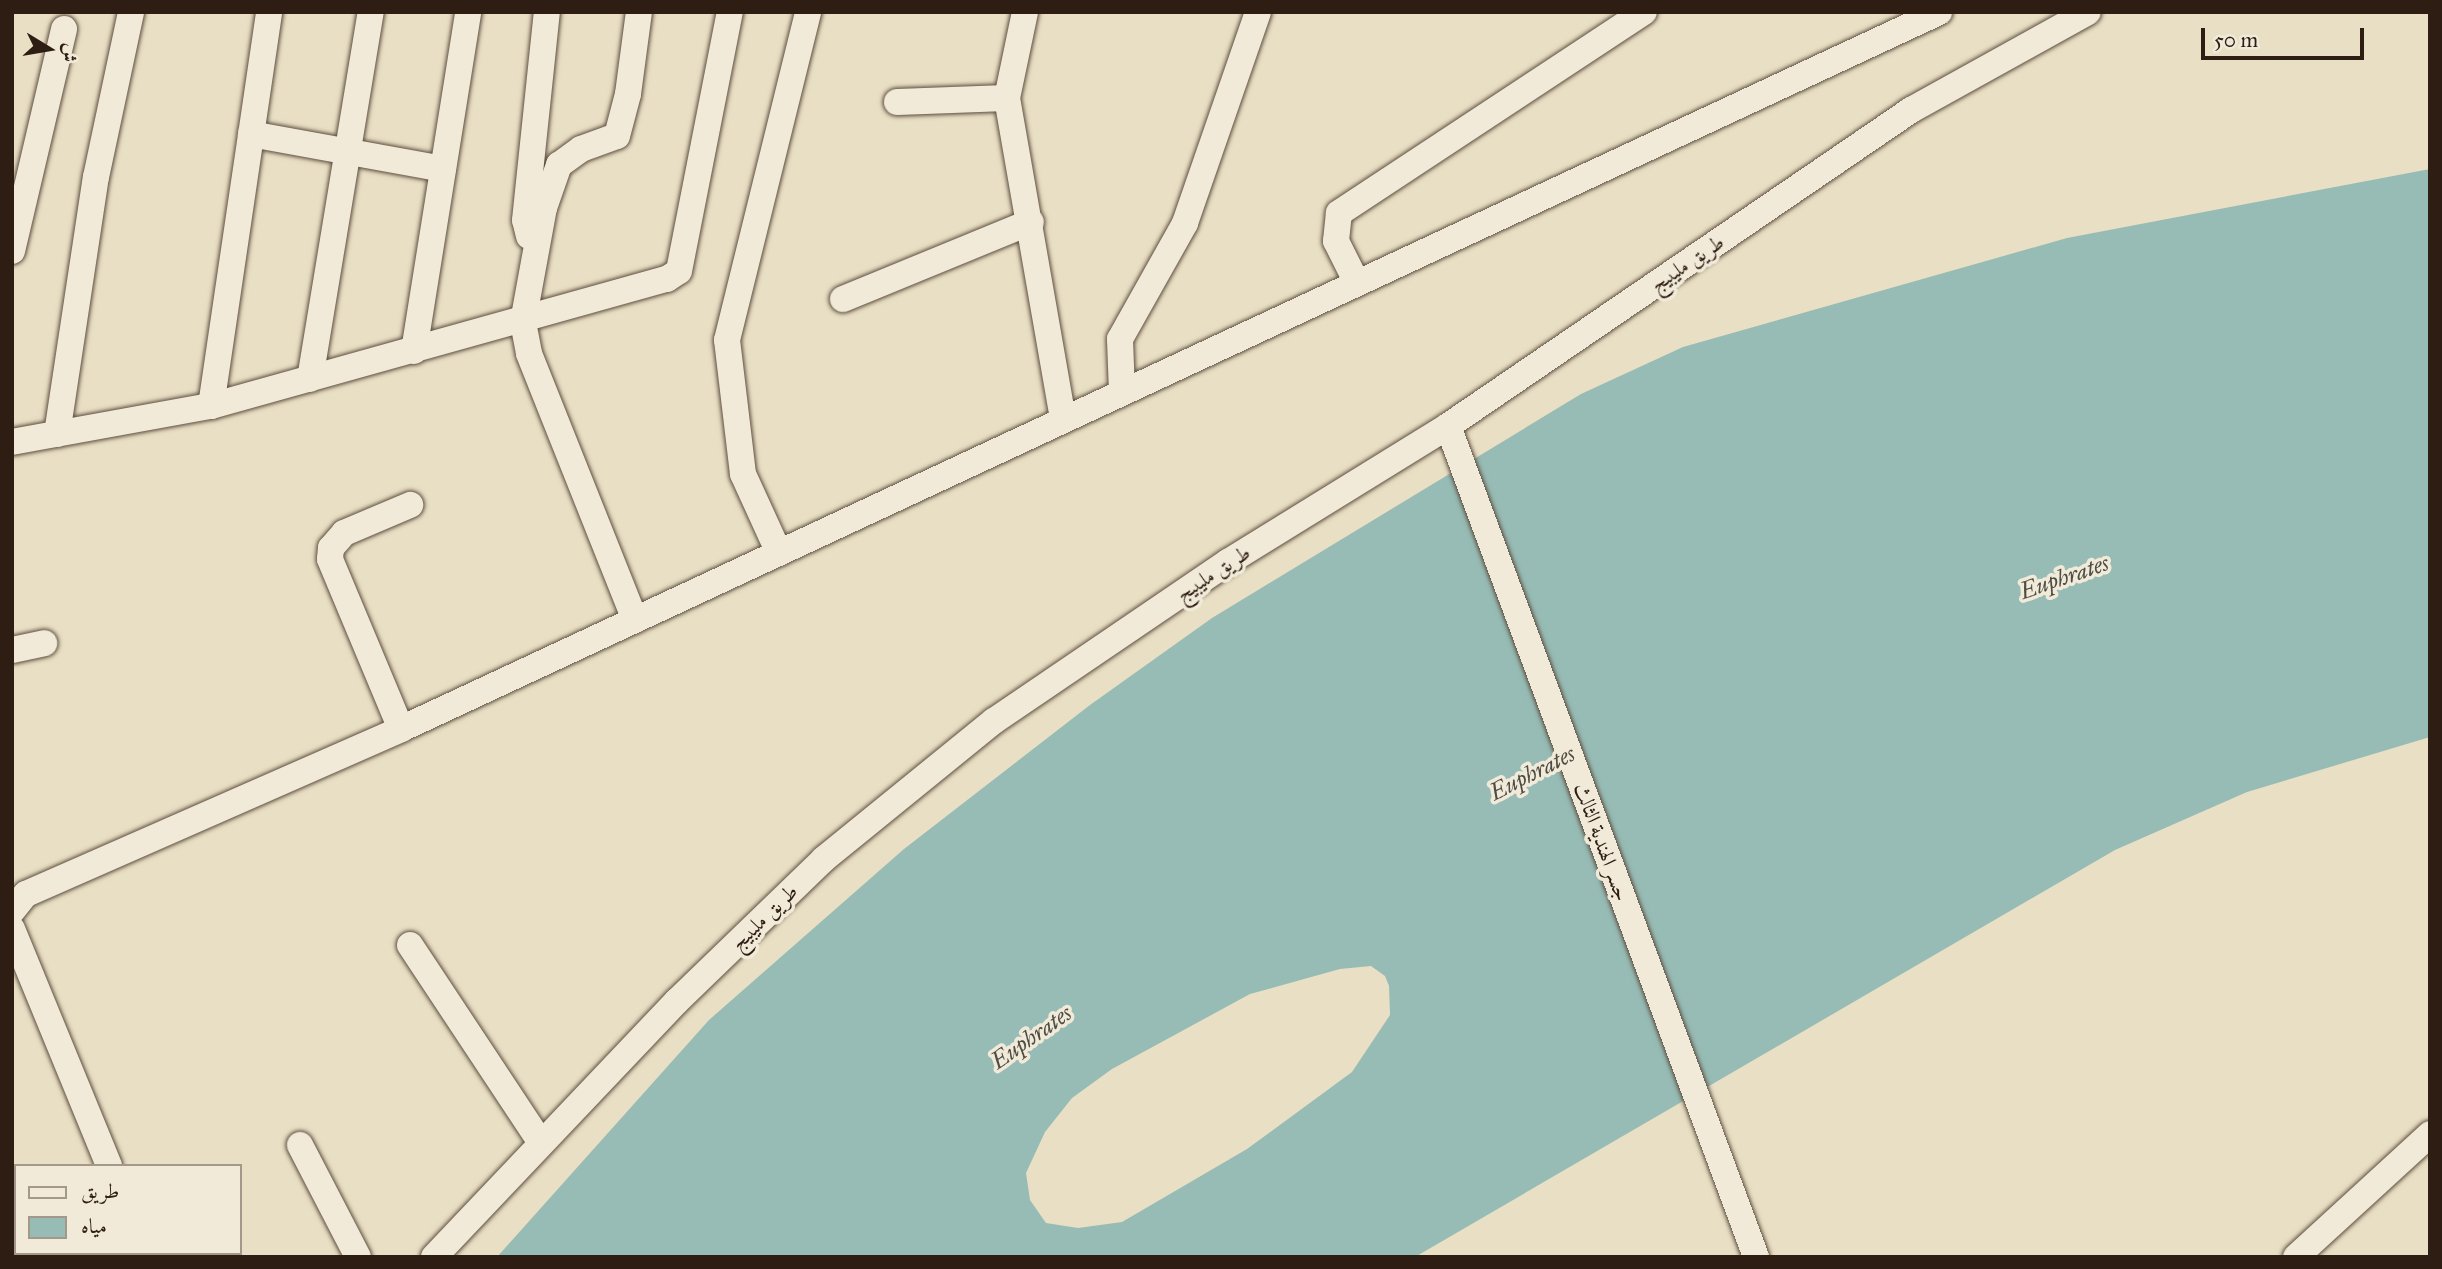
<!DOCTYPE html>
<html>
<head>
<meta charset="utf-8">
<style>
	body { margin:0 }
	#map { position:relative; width:2442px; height:1269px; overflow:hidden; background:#e9dfc4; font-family:"IM FELL Great Primer",Amiri,serif }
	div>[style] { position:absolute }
	.water>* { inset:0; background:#97bcb5 }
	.roads { filter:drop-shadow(0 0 2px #5d4e3f) drop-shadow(0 0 2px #5d4e3f) }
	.minor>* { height:26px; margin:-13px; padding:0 13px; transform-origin:13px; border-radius:13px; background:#f1ead9 }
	span { translate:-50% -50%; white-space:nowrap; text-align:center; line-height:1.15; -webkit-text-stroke:7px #f1ead9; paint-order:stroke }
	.street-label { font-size:21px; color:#2e1d13 }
	.water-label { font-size:23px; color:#4e4d44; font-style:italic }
	.frame { position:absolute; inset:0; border:14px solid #2e1d13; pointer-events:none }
	.legend { position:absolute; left:14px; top:1164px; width:228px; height:91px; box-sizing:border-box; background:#f1ead9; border:2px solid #a3988a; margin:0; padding:9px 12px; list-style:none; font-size:21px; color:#2e1d13 }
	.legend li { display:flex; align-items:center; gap:14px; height:35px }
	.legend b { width:35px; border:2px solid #a3988a }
	.north { position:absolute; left:14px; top:14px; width:70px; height:70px; -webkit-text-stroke:5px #f1ead9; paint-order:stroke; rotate:101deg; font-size:19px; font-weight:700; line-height:28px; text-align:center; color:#2e1d13 }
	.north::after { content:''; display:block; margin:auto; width:24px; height:32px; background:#2e1d13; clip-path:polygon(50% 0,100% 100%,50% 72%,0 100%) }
	.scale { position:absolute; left:2201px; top:28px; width:163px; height:32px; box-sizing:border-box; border:4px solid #2e1d13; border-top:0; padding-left:9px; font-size:21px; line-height:24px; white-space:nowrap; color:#2e1d13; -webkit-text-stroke:5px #f1ead9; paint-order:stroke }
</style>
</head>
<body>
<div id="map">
	<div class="water">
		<i style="clip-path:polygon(evenodd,2430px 169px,2430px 737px,2247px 792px,2115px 850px,1415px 1257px,497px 1257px,709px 1020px,904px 849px,1090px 705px,1212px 618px,1581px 394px,1683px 347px,2067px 238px,2430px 169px,1371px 966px,1385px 976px,1389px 986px,1390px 1015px,1352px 1072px,1247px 1149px,1122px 1222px,1078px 1228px,1046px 1223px,1030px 1200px,1026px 1173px,1045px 1132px,1072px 1098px,1112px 1069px,1250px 994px,1340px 969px,1371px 966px)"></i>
	</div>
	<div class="roads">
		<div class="minor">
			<i style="left:1025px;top:12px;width:88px;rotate:101.8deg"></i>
			<i style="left:1007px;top:98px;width:327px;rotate:80.1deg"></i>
			<i style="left:897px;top:102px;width:110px;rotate:-2.1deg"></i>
			<i style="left:251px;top:134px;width:195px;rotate:10.3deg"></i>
			<i style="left:529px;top:236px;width:16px;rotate:-104deg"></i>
			<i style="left:525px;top:220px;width:209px;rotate:-84deg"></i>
			<i style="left:12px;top:251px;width:228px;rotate:-76.8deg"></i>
			<i style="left:1357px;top:283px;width:47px;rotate:-116.6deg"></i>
			<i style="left:1336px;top:241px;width:28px;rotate:-84deg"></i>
			<i style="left:1339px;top:213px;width:365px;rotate:-33.4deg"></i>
			<i style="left:843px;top:299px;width:203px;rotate:-22.3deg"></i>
			<i style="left:414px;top:351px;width:343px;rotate:-80.9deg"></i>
			<i style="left:310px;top:379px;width:372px;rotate:-80.6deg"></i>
			<i style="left:1122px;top:392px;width:53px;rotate:-92.2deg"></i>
			<i style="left:1120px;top:339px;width:133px;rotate:-60.7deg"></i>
			<i style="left:1185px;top:223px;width:223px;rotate:-70.9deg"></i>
			<i style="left:211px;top:406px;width:398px;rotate:-81.6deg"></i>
			<i style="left:1448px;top:426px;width:886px;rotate:69.66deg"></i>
			<i style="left:57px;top:434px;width:260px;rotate:-81.4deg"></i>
			<i style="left:96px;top:177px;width:169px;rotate:-78deg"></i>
			<i style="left:12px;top:442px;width:202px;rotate:-10.3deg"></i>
			<i style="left:211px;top:406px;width:473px;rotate:-15.6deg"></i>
			<i style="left:667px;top:279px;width:14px;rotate:-34deg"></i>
			<i style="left:679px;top:271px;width:264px;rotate:-78.9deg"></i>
			<i style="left:779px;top:553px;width:87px;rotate:-114.5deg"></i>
			<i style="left:743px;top:474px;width:135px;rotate:-96.8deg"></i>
			<i style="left:727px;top:340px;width:338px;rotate:-76.1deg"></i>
			<i style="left:635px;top:620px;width:287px;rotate:-111.7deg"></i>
			<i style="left:529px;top:353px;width:32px;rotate:-101deg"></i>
			<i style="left:523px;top:322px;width:116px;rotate:-79.6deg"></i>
			<i style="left:544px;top:208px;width:46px;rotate:-70.8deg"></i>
			<i style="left:559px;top:165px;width:27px;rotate:-36deg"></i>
			<i style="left:581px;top:149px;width:38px;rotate:-20deg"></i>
			<i style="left:617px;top:136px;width:43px;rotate:-75.3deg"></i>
			<i style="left:628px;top:94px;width:83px;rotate:-82.4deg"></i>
			<i style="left:12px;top:650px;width:33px;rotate:-12deg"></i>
			<i style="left:401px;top:729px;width:184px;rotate:-112.7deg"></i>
			<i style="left:330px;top:559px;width:11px;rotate:-85deg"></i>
			<i style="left:331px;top:548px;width:20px;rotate:-49deg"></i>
			<i style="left:344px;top:533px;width:72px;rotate:-23deg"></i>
			<i style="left:12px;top:911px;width:22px;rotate:-51deg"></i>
			<i style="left:26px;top:894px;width:410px;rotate:-23.7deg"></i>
			<i style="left:401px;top:729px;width:1697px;rotate:-24.99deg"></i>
			<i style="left:12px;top:929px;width:256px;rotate:67.7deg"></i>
			<i style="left:410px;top:945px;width:237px;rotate:56.5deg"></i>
			<i style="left:300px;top:1145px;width:126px;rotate:62.6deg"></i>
			<i style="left:12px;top:1192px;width:4px;rotate:-27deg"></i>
			<i style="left:147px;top:1253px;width:4px;rotate:76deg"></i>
			<i style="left:434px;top:1257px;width:353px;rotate:-46.5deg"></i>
			<i style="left:677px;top:1001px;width:204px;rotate:-44deg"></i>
			<i style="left:824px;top:859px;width:219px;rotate:-39.1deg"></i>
			<i style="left:994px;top:721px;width:283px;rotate:-34.2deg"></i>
			<i style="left:1228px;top:562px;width:259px;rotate:-31.7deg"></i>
			<i style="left:1448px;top:426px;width:561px;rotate:-34.31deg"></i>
			<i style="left:1911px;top:110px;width:202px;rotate:-29deg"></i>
			<i style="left:2296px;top:1257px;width:182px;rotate:-42.5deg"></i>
		</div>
	</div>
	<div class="street-label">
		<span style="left:1687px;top:263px;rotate:-34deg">طريق مليبيج</span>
		<span style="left:1213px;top:573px;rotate:-33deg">طريق مليبيج</span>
		<span style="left:1602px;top:842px;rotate:70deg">جسر الهندية الثالث</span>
		<span style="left:764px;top:917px;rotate:-44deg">طريق مليبيج</span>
	</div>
	<div class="water-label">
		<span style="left:2064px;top:577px;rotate:-19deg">Euphrates</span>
		<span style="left:1532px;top:773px;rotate:-27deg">Euphrates</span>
		<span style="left:1031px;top:1037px;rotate:-35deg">Euphrates</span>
	</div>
	<div class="frame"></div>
	<ul class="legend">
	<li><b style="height:9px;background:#f1ead9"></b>طريق</li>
	<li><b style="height:19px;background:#97bcb5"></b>مياه</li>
	</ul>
	<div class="north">ش</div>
	<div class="scale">50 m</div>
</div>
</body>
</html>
